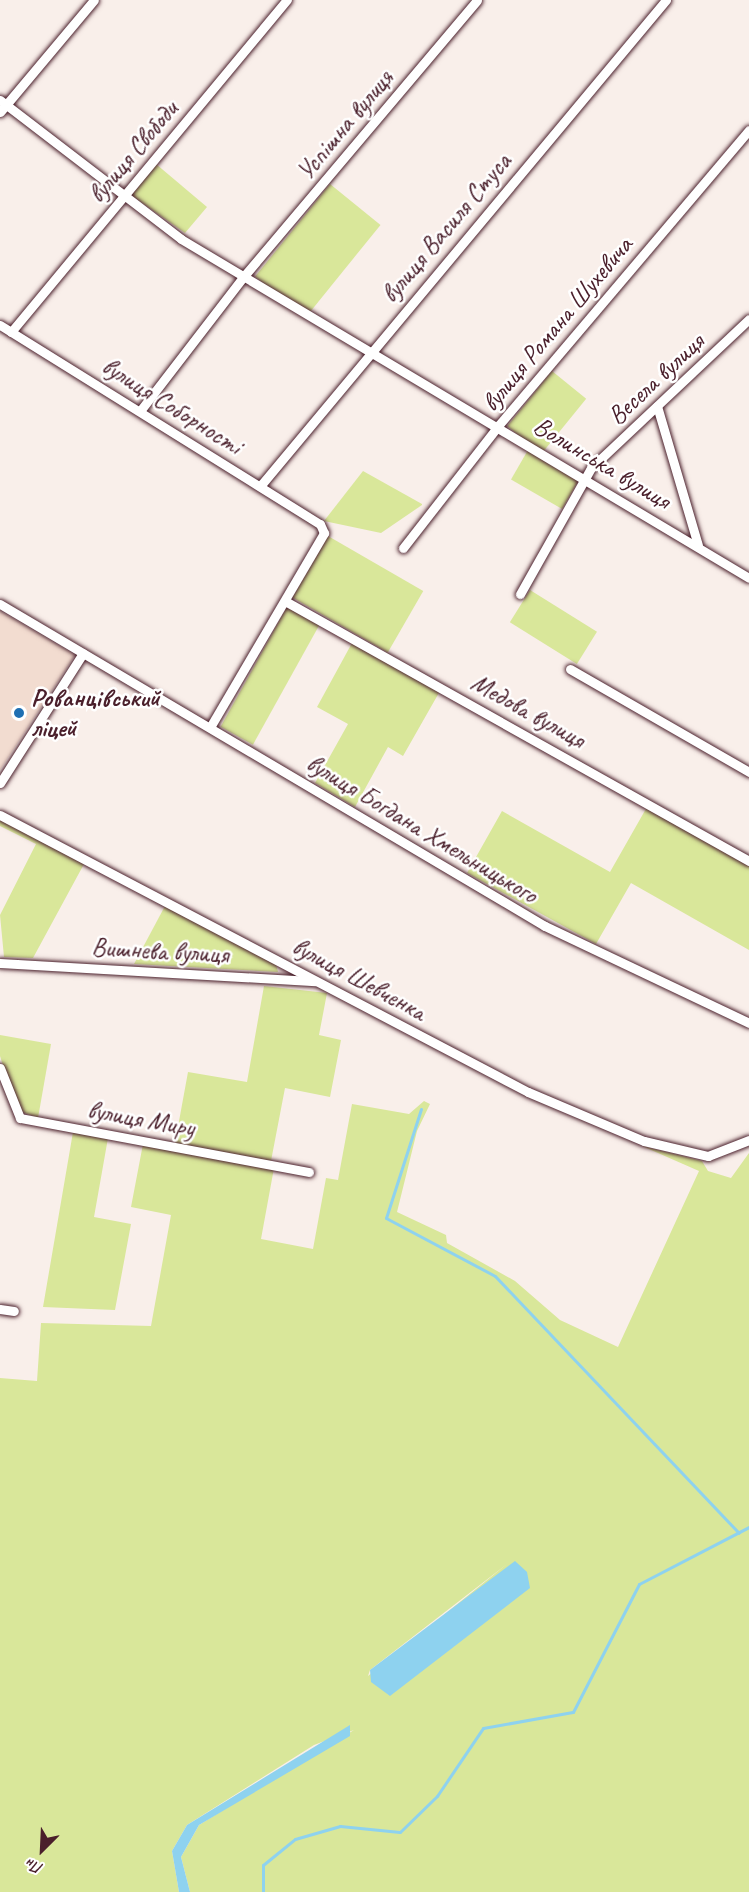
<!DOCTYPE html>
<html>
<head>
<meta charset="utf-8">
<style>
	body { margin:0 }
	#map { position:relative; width:749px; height:1892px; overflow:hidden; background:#f9efea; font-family:Caveat,sans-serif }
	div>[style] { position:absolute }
	.built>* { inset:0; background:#f2dcd0 }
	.green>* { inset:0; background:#d9e79a; transform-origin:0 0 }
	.water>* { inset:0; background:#8ed2ef }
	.stream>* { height:3px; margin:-1.5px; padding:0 1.5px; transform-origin:1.5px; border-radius:1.5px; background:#8ed2ef }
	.roads { filter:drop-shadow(0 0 2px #4a1f2b) drop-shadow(0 0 2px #4a1f2b) }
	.street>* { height:9px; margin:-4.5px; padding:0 4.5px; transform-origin:4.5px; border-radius:4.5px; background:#fff }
	.dots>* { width:16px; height:16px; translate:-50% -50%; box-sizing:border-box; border:3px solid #fff; border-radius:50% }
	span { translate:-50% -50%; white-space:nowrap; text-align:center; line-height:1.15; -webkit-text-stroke:5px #fff; paint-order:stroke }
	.street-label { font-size:26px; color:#4a1f2b }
	.poi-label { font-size:26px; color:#4a1f2b; font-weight:700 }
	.left { translate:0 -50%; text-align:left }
	.north { position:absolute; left:12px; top:1820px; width:60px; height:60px; -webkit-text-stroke:4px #fff; paint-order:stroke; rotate:204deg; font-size:16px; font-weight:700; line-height:24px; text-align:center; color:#4a1f2b }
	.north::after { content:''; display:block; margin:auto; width:21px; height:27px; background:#4a1f2b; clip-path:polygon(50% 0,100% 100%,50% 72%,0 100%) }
</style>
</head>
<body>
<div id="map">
	<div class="built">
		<i style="clip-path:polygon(0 611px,75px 655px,0 770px)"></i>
	</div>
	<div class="green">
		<i style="clip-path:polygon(156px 164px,207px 207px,185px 233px,131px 195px)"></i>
		<i style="left:330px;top:184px;width:65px;height:119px;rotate:39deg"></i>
		<i style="left:552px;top:371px;width:44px;height:71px;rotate:39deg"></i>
		<i style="left:528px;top:450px;width:59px;height:34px;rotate:30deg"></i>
		<i style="clip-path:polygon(363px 471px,422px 504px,422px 505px,381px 533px,324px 521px)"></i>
		<i style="left:328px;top:536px;width:110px;height:71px;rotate:30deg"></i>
		<i style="left:530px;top:590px;width:79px;height:38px;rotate:32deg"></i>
		<i style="left:287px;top:607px;width:37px;height:137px;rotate:29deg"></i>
		<i style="clip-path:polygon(352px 643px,440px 691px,403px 756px,388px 747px,355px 807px,315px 783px,348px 724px,317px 707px)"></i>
		<i style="clip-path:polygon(647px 807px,749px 866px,749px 950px,631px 883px,596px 944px,467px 873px,502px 811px,610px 872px)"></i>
		<i style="clip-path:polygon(0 820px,84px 864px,33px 958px,4px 957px,0 915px,36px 844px,0 826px)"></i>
		<i style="clip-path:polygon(165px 906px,276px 964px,278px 972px,134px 964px)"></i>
		<i style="clip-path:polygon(264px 986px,327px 993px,319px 1035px,341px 1040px,330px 1097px,285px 1088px,271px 1161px,175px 1143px,188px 1072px,247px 1082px)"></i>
		<i style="clip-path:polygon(0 1035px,51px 1044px,38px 1118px,17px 1110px,0 1056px)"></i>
		<i style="clip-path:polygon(evenodd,424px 1101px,430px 1104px,417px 1131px,397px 1212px,446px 1235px,447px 1243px,515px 1281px,560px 1320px,618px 1347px,699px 1171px,642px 1146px,702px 1161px,708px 1171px,731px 1178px,749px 1153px,749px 1892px,190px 1892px,181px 1857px,199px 1825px,354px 1730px,314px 1745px,187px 1825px,172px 1851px,179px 1892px,0 1892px,0 1378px,37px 1381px,41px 1323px,151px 1326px,171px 1215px,131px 1207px,143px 1144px,274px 1168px,261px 1239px,313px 1249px,326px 1178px,338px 1180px,352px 1104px,409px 1114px,424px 1101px,507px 1564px,368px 1676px,370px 1670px,507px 1564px)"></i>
		<i style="clip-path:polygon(73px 1132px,108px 1138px,94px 1217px,131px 1224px,115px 1310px,43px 1307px)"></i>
	</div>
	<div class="water">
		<i style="clip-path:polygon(515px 1561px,527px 1572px,530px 1588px,390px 1696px,371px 1682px,370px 1670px)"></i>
		<i style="clip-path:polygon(350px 1725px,350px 1736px,199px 1825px,181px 1857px,190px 1892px,179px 1892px,172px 1851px,187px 1825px)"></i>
	</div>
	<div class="stream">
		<i style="left:421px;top:1109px;width:114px;rotate:107.8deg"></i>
		<i style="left:386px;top:1218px;width:123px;rotate:28deg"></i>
		<i style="left:495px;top:1276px;width:354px;rotate:46.5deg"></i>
		<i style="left:263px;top:1892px;width:27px;rotate:-90deg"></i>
		<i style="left:263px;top:1865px;width:41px;rotate:-39.1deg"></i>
		<i style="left:295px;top:1839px;width:47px;rotate:-16.1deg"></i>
		<i style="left:340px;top:1826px;width:60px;rotate:5.7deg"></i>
		<i style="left:400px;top:1832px;width:52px;rotate:-44.2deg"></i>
		<i style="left:437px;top:1796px;width:82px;rotate:-55.9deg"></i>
		<i style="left:483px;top:1728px;width:91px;rotate:-10.1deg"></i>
		<i style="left:573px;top:1712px;width:144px;rotate:-62.7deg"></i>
		<i style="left:639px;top:1584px;width:124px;rotate:-27.4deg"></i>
	</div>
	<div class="roads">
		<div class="street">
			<i style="left:0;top:100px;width:228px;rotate:37.5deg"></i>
			<i style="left:181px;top:239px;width:661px;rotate:30.83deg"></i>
			<i style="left:0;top:112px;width:146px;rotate:-50deg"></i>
			<i style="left:0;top:325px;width:377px;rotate:31.9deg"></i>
			<i style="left:320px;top:524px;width:10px;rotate:66deg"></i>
			<i style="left:324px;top:533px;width:225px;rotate:120.4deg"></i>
			<i style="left:11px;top:332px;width:432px;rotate:-50.3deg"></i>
			<i style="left:657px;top:406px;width:145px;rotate:73.6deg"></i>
			<i style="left:140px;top:411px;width:170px;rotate:-52.4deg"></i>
			<i style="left:244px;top:276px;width:361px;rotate:-49.8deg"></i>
			<i style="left:261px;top:485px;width:632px;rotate:-50.14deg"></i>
			<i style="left:403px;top:548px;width:155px;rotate:-52.1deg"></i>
			<i style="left:498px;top:426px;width:388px;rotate:-49.7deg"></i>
			<i style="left:520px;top:594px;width:145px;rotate:-60.6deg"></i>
			<i style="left:591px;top:468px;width:217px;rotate:-43.3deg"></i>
			<i style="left:285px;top:601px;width:532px;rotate:29.26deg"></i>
			<i style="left:0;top:604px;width:633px;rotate:30.58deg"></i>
			<i style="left:545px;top:926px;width:226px;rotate:25.4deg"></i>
			<i style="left:570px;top:669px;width:207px;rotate:29.9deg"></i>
			<i style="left:0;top:783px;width:154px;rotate:-57.4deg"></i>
			<i style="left:0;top:815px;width:596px;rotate:27.68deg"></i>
			<i style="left:528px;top:1092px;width:126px;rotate:22.9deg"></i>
			<i style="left:644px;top:1141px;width:66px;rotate:13.2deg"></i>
			<i style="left:708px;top:1156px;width:44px;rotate:-21.3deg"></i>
			<i style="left:0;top:963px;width:316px;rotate:3.3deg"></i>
			<i style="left:0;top:1068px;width:54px;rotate:68.2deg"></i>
			<i style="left:20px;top:1118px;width:294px;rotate:10.6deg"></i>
			<i style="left:0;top:1309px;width:14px;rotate:8deg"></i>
		</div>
	</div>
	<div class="dots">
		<i style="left:19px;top:713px;background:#1f6fb2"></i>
	</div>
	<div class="street-label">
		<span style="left:345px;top:125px;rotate:-50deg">Успішна вулиця</span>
		<span style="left:133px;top:152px;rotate:-50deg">вулиця Свободи</span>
		<span style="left:446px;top:228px;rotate:-50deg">вулиця Василя Стуса</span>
		<span style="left:557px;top:324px;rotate:-50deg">вулиця Романа Шухевича</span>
		<span style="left:656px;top:379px;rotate:-43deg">Весела вулиця</span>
		<span style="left:172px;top:406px;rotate:32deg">вулиця Соборності</span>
		<span style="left:602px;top:463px;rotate:31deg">Волинська вулиця</span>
		<span style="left:528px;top:711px;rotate:29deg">Медова вулиця</span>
		<span style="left:422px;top:829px;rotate:31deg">вулиця Богдана Хмельницького</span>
		<span style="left:160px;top:951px;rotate:3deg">Вишнева вулиця</span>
		<span style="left:359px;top:979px;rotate:28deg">вулиця Шевченка</span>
		<span style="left:141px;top:1119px;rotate:10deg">вулиця Миру</span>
	</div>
	<div class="poi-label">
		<span class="left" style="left:31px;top:713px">Рованцівський<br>ліцей</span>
	</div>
	<div class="north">Пн</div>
</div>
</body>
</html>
